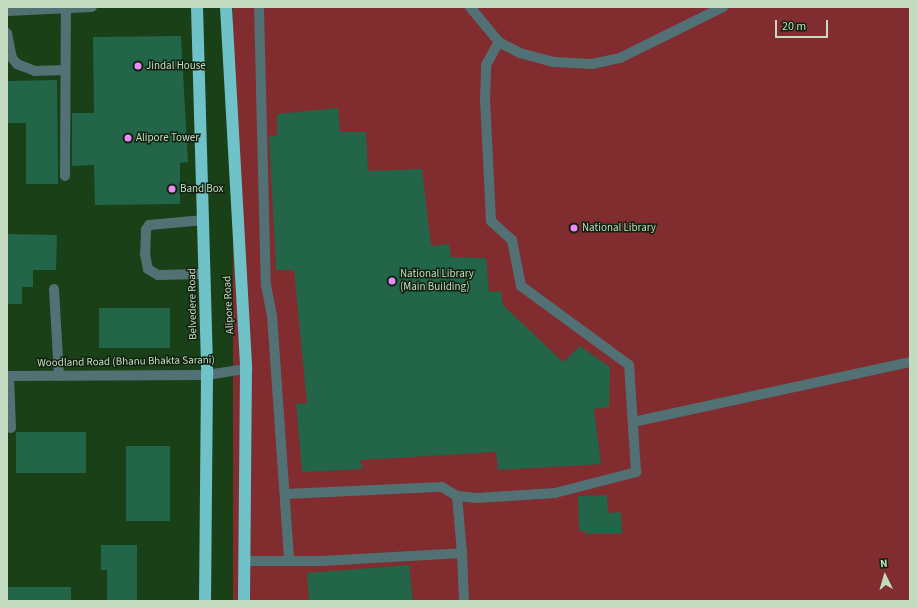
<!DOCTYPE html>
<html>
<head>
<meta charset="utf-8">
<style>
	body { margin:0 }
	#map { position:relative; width:917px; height:608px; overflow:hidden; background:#194016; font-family:"Source Sans 3",sans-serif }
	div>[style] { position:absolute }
	.green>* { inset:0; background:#812c2e; transform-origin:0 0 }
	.building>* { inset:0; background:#236549; transform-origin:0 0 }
	.minor>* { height:10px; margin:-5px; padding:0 5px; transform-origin:5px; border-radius:5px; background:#527174 }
	.highway>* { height:12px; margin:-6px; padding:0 6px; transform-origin:6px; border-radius:6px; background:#6fc2c8 }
	.dots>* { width:11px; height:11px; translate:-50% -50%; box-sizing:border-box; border:2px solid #122210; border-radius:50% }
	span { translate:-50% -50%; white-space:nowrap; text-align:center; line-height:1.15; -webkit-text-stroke:3px #122210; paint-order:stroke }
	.poi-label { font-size:11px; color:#c4dac1 }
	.left { translate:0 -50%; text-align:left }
	.street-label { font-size:11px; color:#c4dac1 }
	.frame { position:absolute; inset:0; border:8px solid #c4dac1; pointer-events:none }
	.north { position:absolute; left:865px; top:556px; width:40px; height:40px; -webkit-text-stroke:3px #122210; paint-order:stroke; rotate:355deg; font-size:11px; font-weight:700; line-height:16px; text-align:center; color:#c4dac1 }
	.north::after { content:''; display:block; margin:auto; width:14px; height:18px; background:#c4dac1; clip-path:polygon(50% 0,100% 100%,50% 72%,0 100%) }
	.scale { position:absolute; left:775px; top:20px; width:53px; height:18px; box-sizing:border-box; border:2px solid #c4dac1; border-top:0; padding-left:5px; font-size:12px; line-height:14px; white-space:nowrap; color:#c4dac1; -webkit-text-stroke:3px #122210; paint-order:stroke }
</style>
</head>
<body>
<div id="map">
	<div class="green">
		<i style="left:233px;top:7px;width:677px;height:594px"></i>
	</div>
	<div class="building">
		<i style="clip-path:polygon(181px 36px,188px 162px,180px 163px,180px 204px,95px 205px,94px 165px,72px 166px,72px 113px,94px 113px,93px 37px)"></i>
		<i style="clip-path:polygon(57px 80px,58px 184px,26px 184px,26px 123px,7px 123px,7px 81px)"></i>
		<i style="clip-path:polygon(338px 108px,340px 132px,366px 132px,368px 171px,422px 169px,431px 246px,449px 244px,451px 257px,486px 258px,489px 292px,501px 291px,503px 305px,563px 362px,580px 346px,610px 367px,609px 407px,594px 409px,601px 464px,498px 470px,496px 452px,360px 460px,363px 469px,302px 472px,296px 403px,307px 404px,294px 270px,276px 270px,269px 136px,277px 136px,277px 114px)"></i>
		<i style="clip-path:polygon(7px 234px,57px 235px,56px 270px,33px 270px,33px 287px,22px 287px,22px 304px,7px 304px)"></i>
		<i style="left:170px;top:308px;width:40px;height:71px;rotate:90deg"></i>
		<i style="left:16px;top:432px;width:70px;height:41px"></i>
		<i style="left:126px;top:446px;width:44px;height:75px"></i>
		<i style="clip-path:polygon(607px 495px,608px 513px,621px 512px,622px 534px,585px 534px,585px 531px,579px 531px,578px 496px)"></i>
		<i style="clip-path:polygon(101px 545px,137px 545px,137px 601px,107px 601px,107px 570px,101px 570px)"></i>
		<i style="clip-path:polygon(409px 565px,413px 601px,309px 601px,307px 573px)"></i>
		<i style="left:7px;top:587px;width:64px;height:14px"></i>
	</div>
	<div class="minor">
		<i style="left:259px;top:7px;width:278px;rotate:88.6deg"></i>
		<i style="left:266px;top:285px;width:31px;rotate:79deg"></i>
		<i style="left:272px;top:315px;width:245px;rotate:86deg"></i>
		<i style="left:470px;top:7px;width:45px;rotate:50.4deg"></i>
		<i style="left:499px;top:42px;width:24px;rotate:28deg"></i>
		<i style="left:520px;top:53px;width:35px;rotate:15deg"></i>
		<i style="left:554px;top:62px;width:38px;rotate:3deg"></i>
		<i style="left:592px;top:64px;width:29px;rotate:-12deg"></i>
		<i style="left:620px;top:58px;width:115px;rotate:-26.3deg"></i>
		<i style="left:7px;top:11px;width:85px;rotate:-2.7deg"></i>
		<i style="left:7px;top:33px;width:25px;rotate:79deg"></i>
		<i style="left:12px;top:58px;width:8px;rotate:50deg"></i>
		<i style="left:17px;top:64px;width:19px;rotate:21deg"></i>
		<i style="left:35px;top:71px;width:30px;rotate:-2deg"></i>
		<i style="left:65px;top:176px;width:167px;rotate:-89.7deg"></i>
		<i style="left:204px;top:220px;width:55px;rotate:174.8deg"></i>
		<i style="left:149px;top:225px;width:6px;rotate:121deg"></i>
		<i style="left:146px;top:230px;width:24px;rotate:92deg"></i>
		<i style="left:145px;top:254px;width:15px;rotate:79deg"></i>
		<i style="left:148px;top:269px;width:12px;rotate:31deg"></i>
		<i style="left:158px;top:275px;width:47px;rotate:-1.2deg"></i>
		<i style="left:54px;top:289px;width:87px;rotate:86.7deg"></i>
		<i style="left:7px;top:376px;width:200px;rotate:-0.3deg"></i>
		<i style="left:207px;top:375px;width:39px;rotate:-9deg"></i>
		<i style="left:9px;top:376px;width:52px;rotate:87.8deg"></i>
		<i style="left:633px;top:422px;width:283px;rotate:-12.2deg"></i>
		<i style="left:285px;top:494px;width:157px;rotate:-2.6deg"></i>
		<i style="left:442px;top:487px;width:17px;rotate:31deg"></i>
		<i style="left:457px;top:496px;width:20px;rotate:6deg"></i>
		<i style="left:477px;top:498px;width:78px;rotate:-3.7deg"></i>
		<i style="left:555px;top:493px;width:84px;rotate:-14.5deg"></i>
		<i style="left:636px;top:472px;width:107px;rotate:-93.7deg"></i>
		<i style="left:629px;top:365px;width:134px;rotate:-143.8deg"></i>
		<i style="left:521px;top:286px;width:47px;rotate:-101.1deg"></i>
		<i style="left:512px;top:240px;width:28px;rotate:-138deg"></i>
		<i style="left:491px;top:221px;width:121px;rotate:-92.8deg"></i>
		<i style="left:485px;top:100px;width:35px;rotate:-88deg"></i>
		<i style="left:486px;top:65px;width:26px;rotate:-61deg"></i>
		<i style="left:462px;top:553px;width:48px;rotate:87.6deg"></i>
		<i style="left:244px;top:561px;width:77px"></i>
		<i style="left:321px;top:561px;width:141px;rotate:-3.2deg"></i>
		<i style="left:462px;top:553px;width:57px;rotate:-95deg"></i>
	</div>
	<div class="highway">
		<i style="left:197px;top:7px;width:368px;rotate:88.4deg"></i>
		<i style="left:207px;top:375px;width:226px;rotate:90.5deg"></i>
		<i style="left:226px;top:7px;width:363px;rotate:86.8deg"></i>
		<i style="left:246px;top:369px;width:232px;rotate:90.5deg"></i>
	</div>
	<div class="dots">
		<i style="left:138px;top:66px;background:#ec8cfb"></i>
		<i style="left:128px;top:138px;background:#ec8cfb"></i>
		<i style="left:172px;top:189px;background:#ec8cfb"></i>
		<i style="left:574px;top:228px;background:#ec8cfb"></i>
		<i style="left:392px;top:281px;background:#ec8cfb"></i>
	</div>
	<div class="poi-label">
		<span class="left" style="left:146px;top:66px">Jindal House</span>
		<span class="left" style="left:136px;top:138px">Alipore Tower</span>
		<span class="left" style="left:180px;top:189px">Band Box</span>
		<span class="left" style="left:582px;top:228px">National Library</span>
		<span class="left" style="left:400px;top:281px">National Library<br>(Main Building)</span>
	</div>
	<div class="street-label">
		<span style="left:193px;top:304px;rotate:-91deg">Belvedere Road</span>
		<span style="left:229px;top:305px;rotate:-93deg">Alipore Road</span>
		<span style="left:126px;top:362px;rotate:-1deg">Woodland Road (Bhanu Bhakta Sarani)</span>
	</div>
	<div class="frame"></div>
	<div class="north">N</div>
	<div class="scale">20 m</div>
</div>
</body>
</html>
